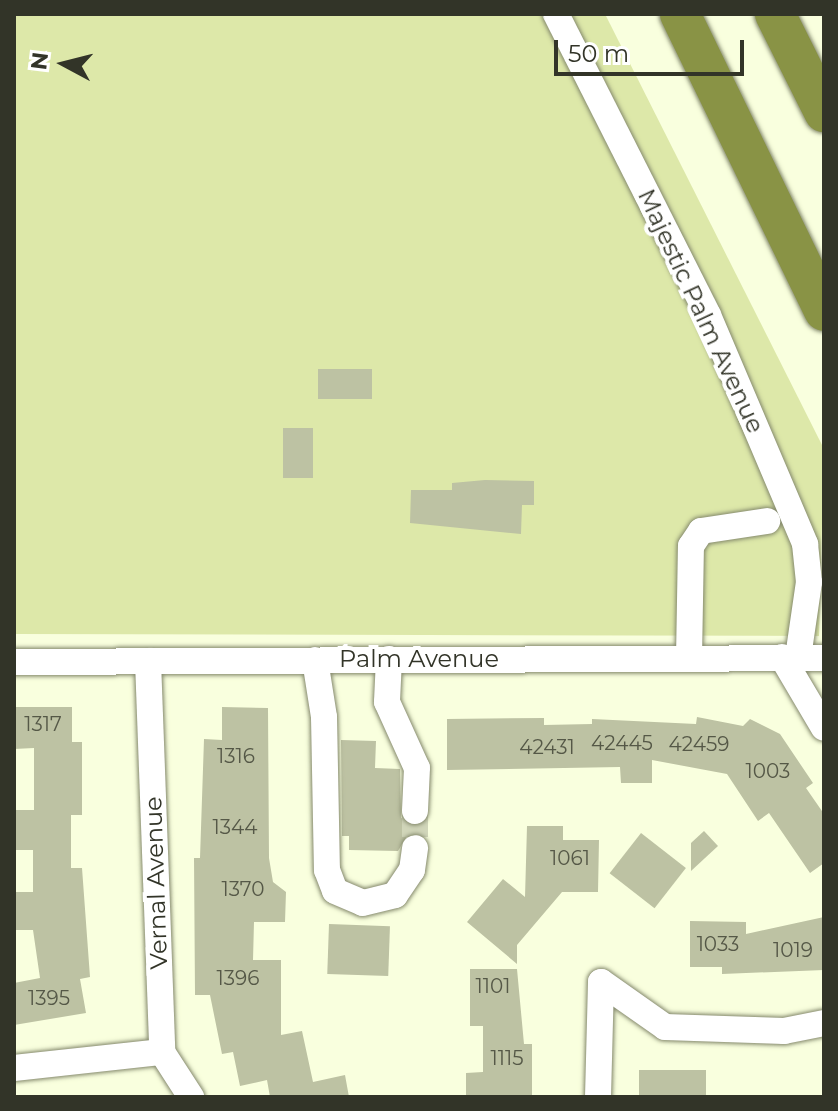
<!DOCTYPE html>
<html>
<head>
<meta charset="utf-8">
<style>
	body { margin:0 }
	#map { position:relative; width:838px; height:1111px; overflow:hidden; background:#f9ffde; font-family:Montserrat,sans-serif }
	div>[style] { position:absolute }
	.green>* { inset:0; background:#dde8a9 }
	.building>* { inset:0; background:#bdc2a3; transform-origin:0 0 }
	.minor-tunnel>* { height:26px; margin-top:-13px; transform-origin:0; background:repeating-linear-gradient(90deg,#d1d6ba 0 26px,transparent 0 39px) }
	.roads { filter:drop-shadow(0 0 2px #858a6d) drop-shadow(0 0 2px #858a6d) }
	.minor>* { height:26px; margin:-13px; padding:0 13px; transform-origin:13px; border-radius:13px; background:#fff }
	.highway>* { height:40px; margin:-20px; padding:0 20px; transform-origin:20px; border-radius:20px; background:#899345 }
	span { translate:-50% -50%; white-space:nowrap; text-align:center; line-height:1.15; -webkit-text-stroke:8px #fff; paint-order:stroke }
	.number-label { font-size:20px; color:#555847 }
	.number-label span { -webkit-text-stroke-width:0 }
	.street-label { font-size:24px; color:#323428 }
	.frame { position:absolute; inset:0; border:16px solid #323428; pointer-events:none }
	.north { position:absolute; left:24px; top:24px; width:80px; height:80px; -webkit-text-stroke:6px #fff; paint-order:stroke; rotate:277deg; font-size:22px; font-weight:700; line-height:32px; text-align:center; color:#323428 }
	.north::after { content:''; display:block; margin:auto; width:28px; height:36px; background:#323428; clip-path:polygon(50% 0,100% 100%,50% 72%,0 100%) }
	.scale { position:absolute; left:554px; top:40px; width:190px; height:36px; box-sizing:border-box; border:4px solid #323428; border-top:0; padding-left:10px; font-size:24px; line-height:28px; white-space:nowrap; color:#323428; -webkit-text-stroke:6px #fff; paint-order:stroke }
</style>
</head>
<body>
<div id="map">
	<div class="green">
		<i style="clip-path:polygon(14px 14px,605px 14px,824px 449px,819px 636px,14px 634px)"></i>
	</div>
	<div class="building">
		<i style="left:318px;top:369px;width:54px;height:30px"></i>
		<i style="left:283px;top:428px;width:30px;height:50px"></i>
		<i style="clip-path:polygon(485px 480px,534px 481px,534px 505px,522px 505px,521px 534px,410px 523px,411px 490px,452px 490px,452px 483px)"></i>
		<i style="clip-path:polygon(14px 707px,72px 707px,72px 742px,82px 742px,82px 815px,71px 815px,71px 868px,82px 868px,90px 977px,80px 979px,86px 1013px,14px 1025px,14px 983px,40px 978px,33px 930px,14px 930px,14px 892px,33px 892px,33px 850px,14px 850px,14px 810px,34px 810px,34px 748px,14px 749px)"></i>
		<i style="clip-path:polygon(222px 707px,268px 708px,269px 858px,273px 882px,286px 892px,285px 922px,254px 922px,253px 960px,281px 960px,281px 1035px,302px 1031px,313px 1082px,345px 1075px,349px 1097px,270px 1097px,267px 1080px,240px 1086px,233px 1052px,222px 1054px,210px 995px,195px 995px,194px 858px,200px 858px,204px 739px,222px 740px)"></i>
		<i style="clip-path:polygon(697px 717px,743px 726px,750px 719px,780px 734px,813px 783px,806px 788px,824px 814px,824px 863px,810px 873px,769px 813px,758px 821px,727px 774px,652px 760px,652px 783px,621px 783px,620px 767px,447px 770px,447px 719px,544px 718px,544px 725px,592px 724px,592px 719px,696px 724px)"></i>
		<i style="clip-path:polygon(341px 740px,376px 741px,375px 768px,400px 769px,401px 818px,423px 825px,422px 834px,408px 834px,398px 851px,349px 850px,349px 836px,342px 836px)"></i>
		<i style="clip-path:polygon(527px 826px,563px 826px,563px 840px,599px 840px,598px 892px,562px 892px,517px 945px,517px 964px,467px 922px,503px 879px,525px 897px)"></i>
		<i style="clip-path:polygon(704px 831px,718px 846px,691px 871px,691px 843px)"></i>
		<i style="left:641px;top:833px;width:57px;height:51px;rotate:38deg"></i>
		<i style="clip-path:polygon(824px 917px,824px 970px,722px 974px,722px 967px,690px 967px,690px 921px,746px 922px,746px 934px)"></i>
		<i style="left:329px;top:924px;width:61px;height:50px;rotate:2deg"></i>
		<i style="clip-path:polygon(470px 969px,517px 969px,524px 1044px,532px 1044px,532px 1097px,466px 1097px,466px 1073px,483px 1072px,483px 1026px,470px 1026px)"></i>
		<i style="left:639px;top:1070px;width:67px;height:27px"></i>
	</div>
	<div class="minor-tunnel">
		<i style="left:415px;top:811px;width:37px;rotate:90deg"></i>
	</div>
	<div class="roads">
		<div class="minor">
			<i style="left:556px;top:14px;width:337px;rotate:63.2deg"></i>
			<i style="left:708px;top:315px;width:249px;rotate:67deg"></i>
			<i style="left:805px;top:544px;width:38px;rotate:84deg"></i>
			<i style="left:809px;top:582px;width:76px;rotate:98.3deg"></i>
			<i style="left:782px;top:657px;width:82px;rotate:59.4deg"></i>
			<i style="left:689px;top:658px;width:112px;rotate:-89deg"></i>
			<i style="left:691px;top:546px;width:18px;rotate:-56deg"></i>
			<i style="left:701px;top:531px;width:67px;rotate:-8.6deg"></i>
			<i style="left:389px;top:659px;width:43px;rotate:92.7deg"></i>
			<i style="left:387px;top:702px;width:72px;rotate:65.6deg"></i>
			<i style="left:417px;top:768px;width:43px;rotate:92.7deg"></i>
			<i style="left:315px;top:660px;width:58px;rotate:81deg"></i>
			<i style="left:324px;top:717px;width:153px;rotate:88.9deg"></i>
			<i style="left:327px;top:870px;width:22px;rotate:69deg"></i>
			<i style="left:335px;top:891px;width:30px;rotate:23deg"></i>
			<i style="left:363px;top:903px;width:33px;rotate:-14deg"></i>
			<i style="left:395px;top:895px;width:30px;rotate:-56deg"></i>
			<i style="left:412px;top:870px;width:22px;rotate:-82deg"></i>
			<i style="left:148px;top:661px;width:391px;rotate:87.9deg"></i>
			<i style="left:162px;top:1052px;width:54px;rotate:57.2deg"></i>
			<i style="left:14px;top:662px;width:810px;rotate:-0.28deg"></i>
			<i style="left:14px;top:1068px;width:149px;rotate:-6.2deg"></i>
			<i style="left:598px;top:1097px;width:115px;rotate:-88.5deg"></i>
			<i style="left:601px;top:982px;width:78px;rotate:35.1deg"></i>
			<i style="left:665px;top:1027px;width:119px;rotate:1.9deg"></i>
			<i style="left:784px;top:1031px;width:41px;rotate:-11.3deg"></i>
		</div>
		<div class="highway">
			<i style="left:680px;top:14px;width:330px;rotate:64.1deg"></i>
			<i style="left:775px;top:14px;width:110px;rotate:63.4deg"></i>
		</div>
	</div>
	<div class="number-label">
		<span style="left:43px;top:724px">1317</span>
		<span style="left:622px;top:743px">42445</span>
		<span style="left:699px;top:744px">42459</span>
		<span style="left:547px;top:747px">42431</span>
		<span style="left:236px;top:756px">1316</span>
		<span style="left:768px;top:771px">1003</span>
		<span style="left:235px;top:827px">1344</span>
		<span style="left:570px;top:858px">1061</span>
		<span style="left:243px;top:889px">1370</span>
		<span style="left:718px;top:944px">1033</span>
		<span style="left:793px;top:950px">1019</span>
		<span style="left:238px;top:978px">1396</span>
		<span style="left:493px;top:986px">1101</span>
		<span style="left:49px;top:998px">1395</span>
		<span style="left:507px;top:1058px">1115</span>
	</div>
	<div class="street-label">
		<span style="left:701px;top:311px;rotate:65deg">Majestic Palm Avenue</span>
		<span style="left:419px;top:659px">Palm Avenue</span>
		<span style="left:156px;top:883px;rotate:-92deg">Vernal Avenue</span>
	</div>
	<div class="frame"></div>
	<div class="north">N</div>
	<div class="scale">50 m</div>
</div>
</body>
</html>
